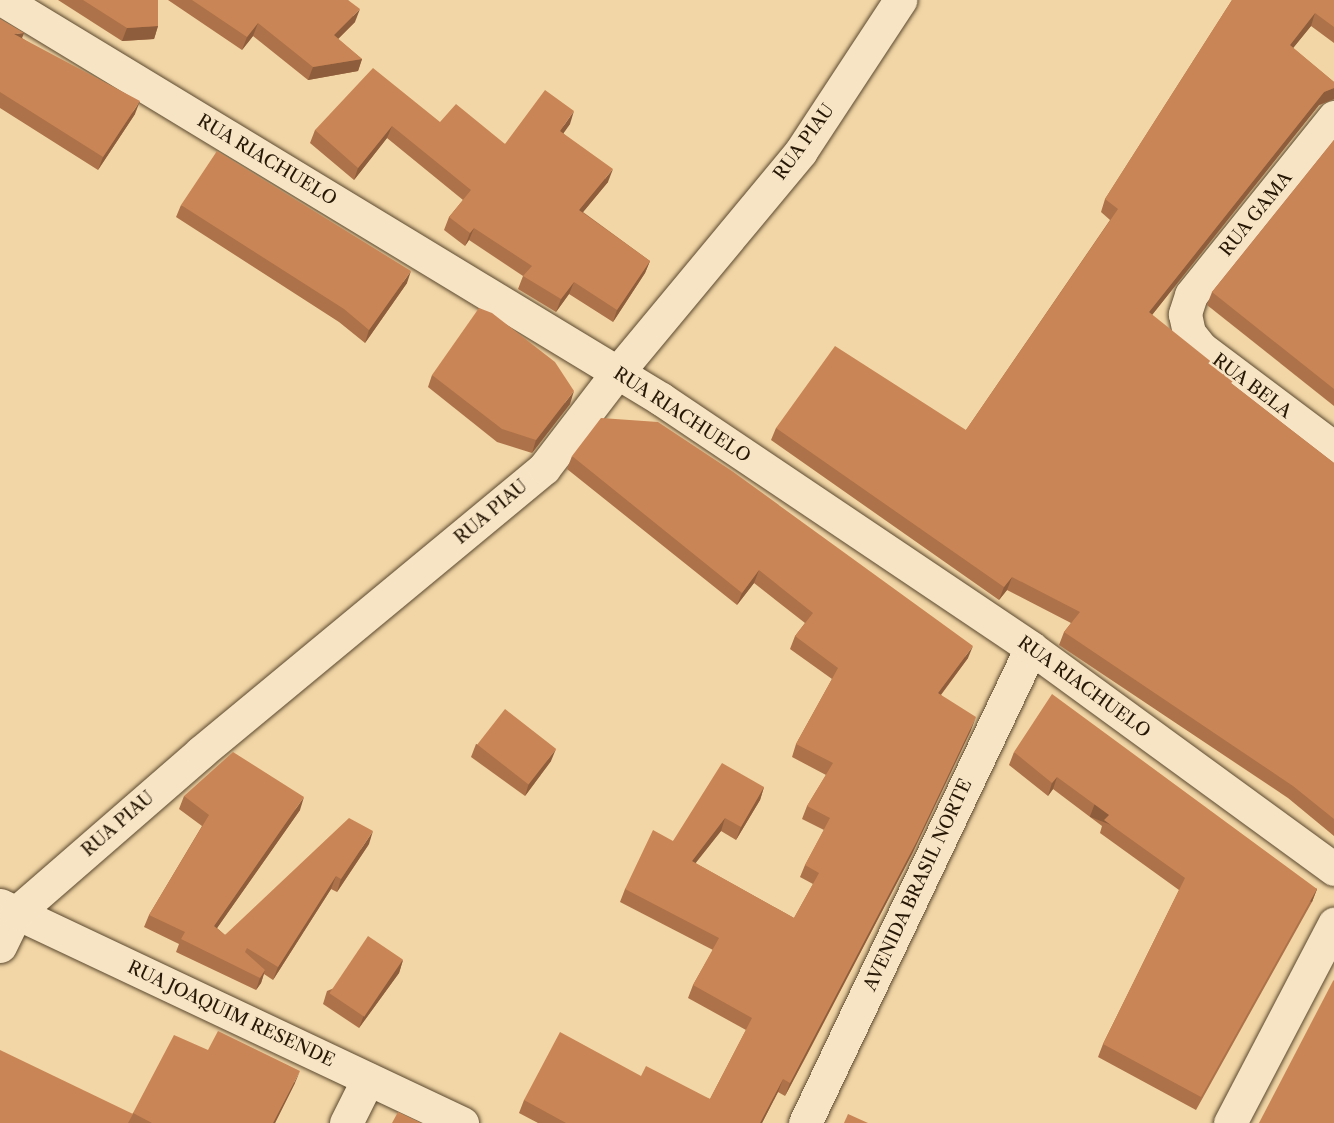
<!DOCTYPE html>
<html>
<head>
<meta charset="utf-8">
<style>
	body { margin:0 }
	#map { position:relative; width:1334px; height:1123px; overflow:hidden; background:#f2d6a6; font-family:"Libre Caslon Text",serif }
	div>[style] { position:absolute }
	.roads { filter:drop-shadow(0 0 2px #5a482e) drop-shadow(0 0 2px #5a482e) }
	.street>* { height:33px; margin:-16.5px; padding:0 16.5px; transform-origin:16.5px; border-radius:16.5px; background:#f7e4c5 }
	.secondary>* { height:33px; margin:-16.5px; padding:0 16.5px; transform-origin:16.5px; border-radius:16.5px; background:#f7e4c5 }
	.wall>* { inset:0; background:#ad7249 }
	.shaded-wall>* { inset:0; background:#8d5d3c; transform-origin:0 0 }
	.building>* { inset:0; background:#c98555; transform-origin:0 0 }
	span { translate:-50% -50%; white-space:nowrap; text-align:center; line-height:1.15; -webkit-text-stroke:5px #f7e4c5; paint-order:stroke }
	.street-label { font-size:18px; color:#271806 }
</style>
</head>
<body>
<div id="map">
	<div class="roads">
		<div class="street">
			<i style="left:1334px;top:117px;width:228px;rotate:128.8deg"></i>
			<i style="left:1191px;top:295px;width:20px;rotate:108deg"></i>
			<i style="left:1185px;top:314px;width:19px;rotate:78deg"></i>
			<i style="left:1189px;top:333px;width:19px;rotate:51deg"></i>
			<i style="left:1201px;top:348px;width:166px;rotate:36.9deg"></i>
			<i style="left:0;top:905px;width:511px;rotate:25.26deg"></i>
			<i style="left:0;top:946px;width:37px;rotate:-64deg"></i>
			<i style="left:16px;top:913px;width:245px;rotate:-41deg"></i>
			<i style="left:201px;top:752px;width:445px;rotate:-39.6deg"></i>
			<i style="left:544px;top:468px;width:120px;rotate:-52.5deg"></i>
			<i style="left:617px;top:373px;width:288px;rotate:-50.3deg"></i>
			<i style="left:801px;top:151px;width:181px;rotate:-56.7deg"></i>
			<i style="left:346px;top:1123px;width:49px;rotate:-63.4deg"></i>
			<i style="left:805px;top:1123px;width:526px;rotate:-64.56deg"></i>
			<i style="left:1230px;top:1123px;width:225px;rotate:-62.4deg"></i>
		</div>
		<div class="secondary">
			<i style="left:3px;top:0;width:770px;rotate:31.23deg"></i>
			<i style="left:661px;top:399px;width:446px;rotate:33.9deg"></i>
			<i style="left:1031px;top:648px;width:375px;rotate:36.1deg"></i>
		</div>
	</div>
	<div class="wall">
		<i style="clip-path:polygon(58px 0,158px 0,158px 26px,154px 39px,122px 41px)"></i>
		<i style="clip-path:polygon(168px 0,348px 0,355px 22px,338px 39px,362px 59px,358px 71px,308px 80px,253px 36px,242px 50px)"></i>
		<i style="clip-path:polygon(1232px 0,1334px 0,1334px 43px,1311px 26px,1293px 48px,1334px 82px,1334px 99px,1319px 105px,1152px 315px,1232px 384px,1334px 463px,1334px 836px,1288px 798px,1059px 645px,1064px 632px,1071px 623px,1007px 590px,999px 600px,771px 440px,776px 428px,966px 430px,1110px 220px,1101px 212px,1105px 199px)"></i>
		<i style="clip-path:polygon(0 19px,22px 38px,135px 114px,98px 170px,0 108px)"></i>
		<i style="clip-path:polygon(440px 122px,505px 144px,570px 124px,563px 133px,608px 182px,583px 212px,650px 261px,645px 273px,613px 322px,569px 294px,556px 312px,518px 289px,523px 276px,469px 240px,465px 246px,444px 230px,449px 217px,463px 200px,387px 138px,354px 180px,310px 143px,315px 130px)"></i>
		<i style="clip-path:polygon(1334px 140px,1334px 406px,1207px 305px,1212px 292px)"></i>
		<i style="clip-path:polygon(181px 205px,407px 283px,365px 343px,339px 322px,176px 217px)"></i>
		<i style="clip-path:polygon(432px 375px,570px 404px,532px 453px,497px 442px,428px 387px)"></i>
		<i style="clip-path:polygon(572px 456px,968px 658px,941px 695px,971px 730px,912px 854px,807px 1055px,785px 1096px,778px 1092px,762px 1123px,538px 1123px,519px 1113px,524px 1100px,641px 1076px,710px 1099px,746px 1030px,688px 998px,693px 985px,713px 950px,620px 902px,625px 889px,673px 841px,764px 787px,760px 800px,736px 840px,721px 831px,695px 863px,794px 918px,813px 884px,800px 877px,805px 865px,824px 830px,802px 819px,807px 806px,826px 775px,792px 757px,796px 744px,832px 679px,790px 649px,795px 636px,805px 623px,754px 583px,737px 605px,567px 469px)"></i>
		<i style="clip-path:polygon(476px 744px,551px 761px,525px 796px,471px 757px)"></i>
		<i style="clip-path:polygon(1014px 752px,1317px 889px,1312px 902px,1196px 1110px,1098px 1057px,1103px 1044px,1179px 890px,1100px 833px,1102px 826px,1053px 789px,1048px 796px,1009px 765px)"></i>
		<i style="clip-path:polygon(184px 796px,300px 810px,217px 928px,225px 935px,369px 844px,337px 892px,331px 889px,273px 980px,264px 974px,261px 983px,256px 990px,176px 952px,179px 944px,144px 927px,149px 915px,202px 826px,179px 809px)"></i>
		<i style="clip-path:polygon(403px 960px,399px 973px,359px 1028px,323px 1004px,327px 991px)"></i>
		<i style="clip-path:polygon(208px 1050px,295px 1083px,275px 1123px,0 1123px,132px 1114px)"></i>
	</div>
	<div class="shaded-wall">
		<i style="clip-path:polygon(360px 9px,355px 22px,329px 48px,334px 35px)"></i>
		<i style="clip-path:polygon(1315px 13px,1311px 26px,1285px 58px,1290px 45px)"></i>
		<i style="clip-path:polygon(258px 23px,253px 36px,242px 50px,247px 37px)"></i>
		<i style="clip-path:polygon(158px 26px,154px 39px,122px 41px,127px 28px)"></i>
		<i style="clip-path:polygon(24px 33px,19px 46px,14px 34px)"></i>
		<i style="clip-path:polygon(362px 59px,358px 71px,308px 80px,313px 67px)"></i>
		<i style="clip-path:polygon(1334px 88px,1334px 99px,1319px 105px,1144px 325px,1149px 312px,1324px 92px)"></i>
		<i style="clip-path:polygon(140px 101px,135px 114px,98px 170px,103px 157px)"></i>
		<i style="clip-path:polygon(574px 111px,570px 124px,556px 144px,560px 131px)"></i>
		<i style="clip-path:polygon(392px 126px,387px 138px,354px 180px,358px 168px)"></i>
		<i style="clip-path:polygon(613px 169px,608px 182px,574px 223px,579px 210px)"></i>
		<i style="clip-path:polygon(474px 228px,469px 240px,465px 246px,470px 233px)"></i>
		<i style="clip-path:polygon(650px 261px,645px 273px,613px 322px,617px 310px)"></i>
		<i style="clip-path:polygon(411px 271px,407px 283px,365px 343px,369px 330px)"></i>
		<i style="clip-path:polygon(574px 282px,569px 294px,556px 312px,561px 299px)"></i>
		<i style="clip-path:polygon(574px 391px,570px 404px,532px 453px,536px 440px)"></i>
		<i style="clip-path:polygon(759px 570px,754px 583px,737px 605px,742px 593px)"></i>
		<i style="clip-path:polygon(1012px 577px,1007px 590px,999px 600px,1004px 587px)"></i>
		<i style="clip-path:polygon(973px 646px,968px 658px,933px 705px,938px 693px)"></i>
		<i style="clip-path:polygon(976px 717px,971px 730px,912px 854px,785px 1096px,790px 1083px)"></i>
		<i style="clip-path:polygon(556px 749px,551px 761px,525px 796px,529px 783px)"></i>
		<i style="clip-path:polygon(1057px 777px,1053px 789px,1048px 796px,1052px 783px)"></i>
		<i style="clip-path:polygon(764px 787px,760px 800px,736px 840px,741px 827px)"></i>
		<i style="clip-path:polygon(304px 797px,300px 810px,210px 938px,214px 926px)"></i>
		<i style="clip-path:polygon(725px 818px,721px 831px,687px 874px,692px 861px)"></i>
		<i style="clip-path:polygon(373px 831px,369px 844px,337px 892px,341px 879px)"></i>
		<i style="clip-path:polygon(336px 876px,331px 889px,273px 980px,278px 967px)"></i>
		<i style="left:1317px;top:889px;width:14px;height:238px;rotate:111deg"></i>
		<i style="clip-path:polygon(403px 960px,399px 973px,359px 1028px,364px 1015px)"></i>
		<i style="clip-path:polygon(265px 970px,261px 983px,256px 990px,260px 978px)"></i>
		<i style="clip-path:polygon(300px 1071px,295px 1083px,275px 1123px,273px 1123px)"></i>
		<i style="clip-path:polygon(783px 1079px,778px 1092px,762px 1123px,760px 1123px)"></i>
	</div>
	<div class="building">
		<i style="clip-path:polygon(83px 0,158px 0,158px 26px,127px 28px)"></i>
		<i style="clip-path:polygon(192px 0,348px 0,360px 9px,334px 35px,362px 59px,313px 67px,258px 23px,247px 37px)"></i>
		<i style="clip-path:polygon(1232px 0,1334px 0,1334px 27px,1315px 13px,1290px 45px,1334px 82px,1334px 88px,1324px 92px,1149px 312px,1234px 380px,1231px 383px,1334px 463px,1334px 819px,1293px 786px,1064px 632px,1080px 612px,1012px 577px,1004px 587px,776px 428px,835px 346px,966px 430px,1118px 209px,1105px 199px)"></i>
		<i style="clip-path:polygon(0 19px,24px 33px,14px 34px,140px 101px,103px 157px,0 92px)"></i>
		<i style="clip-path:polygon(373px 68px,440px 122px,456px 104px,505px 144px,545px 90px,574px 111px,560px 131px,613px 169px,579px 210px,650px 261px,617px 310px,574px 282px,561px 299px,523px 276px,532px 266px,474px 228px,470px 233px,449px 217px,471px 190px,392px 126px,358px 168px,315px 130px)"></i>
		<i style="clip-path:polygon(1334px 140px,1334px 389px,1212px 292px)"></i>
		<i style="clip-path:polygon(217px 151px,411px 271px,369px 330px,344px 309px,181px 205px)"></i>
		<i style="clip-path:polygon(479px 308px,492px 313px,555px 362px,574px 391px,536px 440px,502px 429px,432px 375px)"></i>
		<i style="clip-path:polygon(601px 418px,658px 422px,732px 471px,973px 646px,938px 693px,976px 717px,917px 841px,811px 1043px,790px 1083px,783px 1079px,760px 1123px,566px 1123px,524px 1100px,560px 1032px,641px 1076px,646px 1066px,710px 1099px,752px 1018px,693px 985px,719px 938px,625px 889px,653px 830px,673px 841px,722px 763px,764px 787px,741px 827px,725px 818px,692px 861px,794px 918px,819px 873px,805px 865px,830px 818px,807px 806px,833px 763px,796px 744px,838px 668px,795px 636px,813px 613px,759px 570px,742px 593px,572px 456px)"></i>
		<i style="clip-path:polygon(1052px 694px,1317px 889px,1201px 1097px,1103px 1044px,1185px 878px,1104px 820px,1109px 815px,1057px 777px,1052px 783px,1014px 752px)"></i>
		<i style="left:505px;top:709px;width:65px;height:45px;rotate:38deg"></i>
		<i style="clip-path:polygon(233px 752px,304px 797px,214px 926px,225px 935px,349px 818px,373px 831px,341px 879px,336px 876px,278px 967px,247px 948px,245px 952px,265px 970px,260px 978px,181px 939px,185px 932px,149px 915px,209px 815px,184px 796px)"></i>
		<i style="left:368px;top:936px;width:42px;height:69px;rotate:34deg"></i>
		<i style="clip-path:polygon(1334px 980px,1334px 1123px,1259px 1123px,1333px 981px)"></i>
		<i style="clip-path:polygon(218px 1031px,300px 1071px,273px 1123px,152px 1123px,133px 1113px,174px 1035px,208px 1050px)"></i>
		<i style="clip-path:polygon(0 1050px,133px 1114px,128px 1123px,0 1123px)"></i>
		<i style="clip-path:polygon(398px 1112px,421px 1123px,392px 1123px)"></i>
		<i style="clip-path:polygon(848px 1114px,868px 1123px,844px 1123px)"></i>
	</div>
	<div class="street-label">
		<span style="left:804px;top:142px;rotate:-54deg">RUA PIAU</span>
		<span style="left:267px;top:160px;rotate:31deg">RUA RIACHUELO</span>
		<span style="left:1256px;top:214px;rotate:-51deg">RUA GAMA</span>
		<span style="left:1252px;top:386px;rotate:37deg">RUA BELA</span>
		<span style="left:682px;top:415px;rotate:33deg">RUA RIACHUELO</span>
		<span style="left:491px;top:512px;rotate:-40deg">RUA PIAU</span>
		<span style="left:1084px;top:687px;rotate:36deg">RUA RIACHUELO</span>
		<span style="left:118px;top:824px;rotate:-41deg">RUA PIAU</span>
		<span style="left:918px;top:885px;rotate:-65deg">AVENIDA BRASIL NORTE</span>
		<span style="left:231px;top:1014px;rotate:25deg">RUA JOAQUIM RESENDE</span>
	</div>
</div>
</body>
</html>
